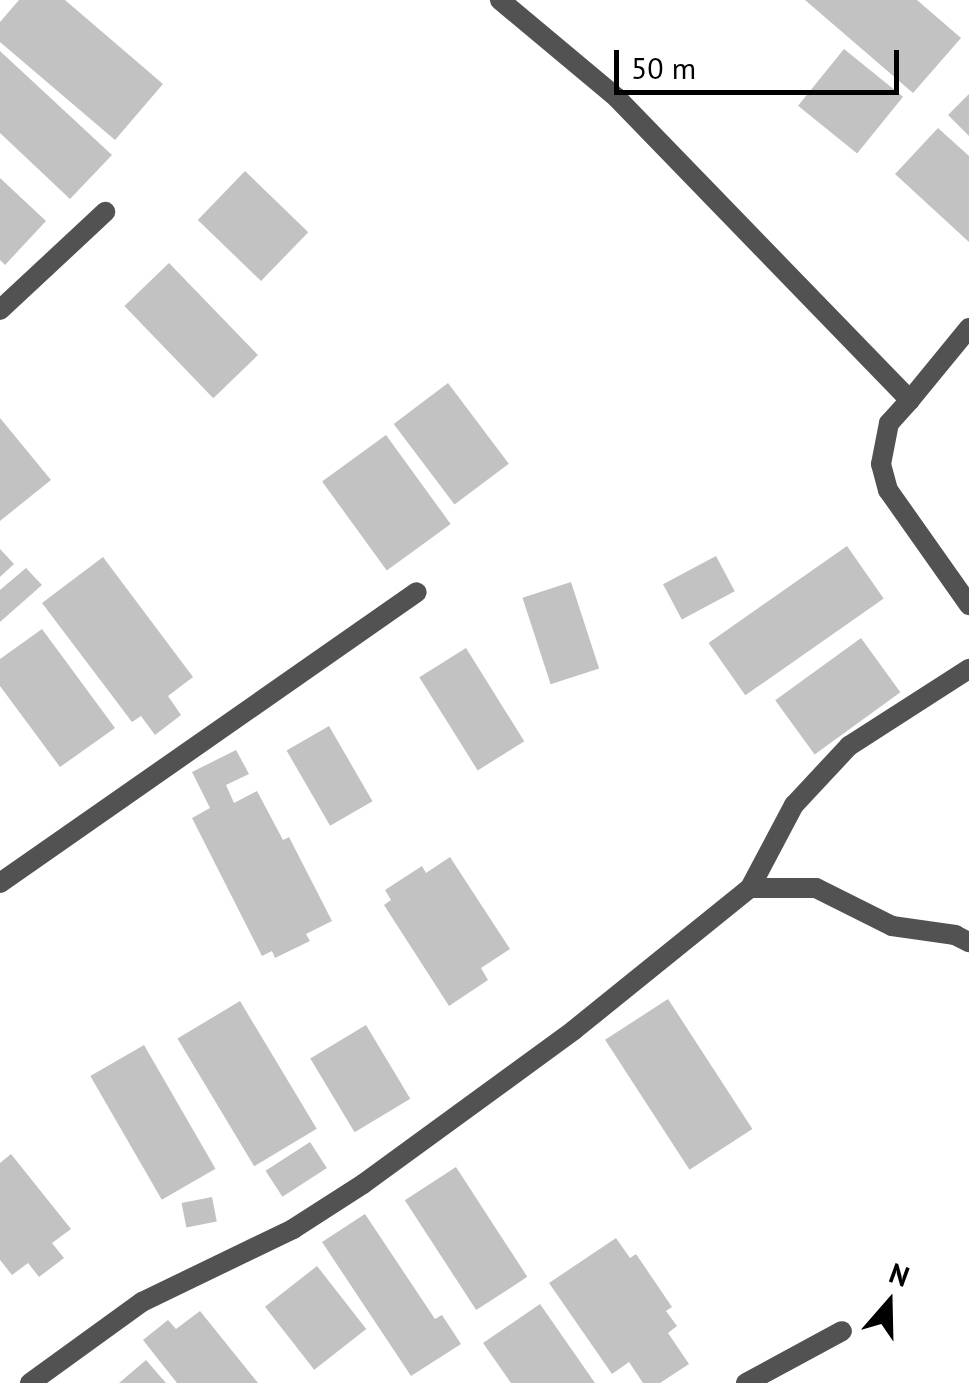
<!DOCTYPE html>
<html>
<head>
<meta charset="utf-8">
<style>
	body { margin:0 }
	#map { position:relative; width:969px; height:1383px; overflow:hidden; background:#fff; font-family:"PT Sans",sans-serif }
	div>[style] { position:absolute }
	.building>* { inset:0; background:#c2c2c2; transform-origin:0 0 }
	.minor>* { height:20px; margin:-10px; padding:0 10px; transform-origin:10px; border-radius:10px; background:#525252 }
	span { translate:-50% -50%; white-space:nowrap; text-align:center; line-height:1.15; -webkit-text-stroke:8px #fff; paint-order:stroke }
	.north { position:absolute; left:839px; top:1253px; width:100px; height:100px; -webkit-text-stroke:8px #fff; paint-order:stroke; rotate:20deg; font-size:28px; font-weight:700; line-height:40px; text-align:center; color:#000 }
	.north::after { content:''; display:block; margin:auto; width:35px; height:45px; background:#000; clip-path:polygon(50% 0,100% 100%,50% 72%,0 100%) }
	.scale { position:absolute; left:614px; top:50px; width:285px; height:45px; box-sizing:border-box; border:5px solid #000; border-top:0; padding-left:12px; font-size:30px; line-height:35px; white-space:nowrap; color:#000; -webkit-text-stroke:8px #fff; paint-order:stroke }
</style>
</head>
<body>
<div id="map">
	<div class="building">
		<i style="clip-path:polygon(19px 0,65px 0,163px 84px,115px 140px,0 42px,0 22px)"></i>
		<i style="clip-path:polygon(805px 0,917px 0,961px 38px,913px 93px)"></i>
		<i style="left:844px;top:49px;width:76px;height:73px;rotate:39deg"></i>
		<i style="clip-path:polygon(0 51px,112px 155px,70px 199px,0 133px)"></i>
		<i style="clip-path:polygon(969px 94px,969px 136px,948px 115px)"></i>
		<i style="clip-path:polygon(938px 128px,969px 156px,969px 242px,895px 174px)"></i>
		<i style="left:245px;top:171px;width:88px;height:68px;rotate:44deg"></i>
		<i style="clip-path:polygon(0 178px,46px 221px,5px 265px,0 260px)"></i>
		<i style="left:169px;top:263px;width:128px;height:62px;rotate:46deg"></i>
		<i style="left:448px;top:383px;width:101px;height:68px;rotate:53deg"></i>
		<i style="clip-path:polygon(0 418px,51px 480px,0 521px)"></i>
		<i style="left:386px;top:435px;width:110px;height:79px;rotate:54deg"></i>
		<i style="left:847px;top:546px;width:64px;height:169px;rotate:55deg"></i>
		<i style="clip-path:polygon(0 549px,14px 564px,0 577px)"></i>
		<i style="left:716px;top:556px;width:40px;height:60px;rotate:62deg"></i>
		<i style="clip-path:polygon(103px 557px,193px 677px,168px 696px,181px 715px,155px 735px,141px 716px,132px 722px,42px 603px)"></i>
		<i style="clip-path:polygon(26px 568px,42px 585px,0 622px,0 590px)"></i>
		<i style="left:571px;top:582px;width:91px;height:51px;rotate:72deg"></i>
		<i style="clip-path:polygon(42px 629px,115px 728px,60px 767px,0 686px,0 659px)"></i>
		<i style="left:861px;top:638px;width:67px;height:106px;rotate:54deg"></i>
		<i style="left:466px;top:648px;width:110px;height:55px;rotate:58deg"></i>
		<i style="left:329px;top:726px;width:87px;height:49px;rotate:60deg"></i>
		<i style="clip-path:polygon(236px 750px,249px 774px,226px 785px,234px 803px,257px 791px,283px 840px,289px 837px,332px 921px,306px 934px,310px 941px,275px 958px,272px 951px,262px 956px,192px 818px,210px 808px,192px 772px)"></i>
		<i style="clip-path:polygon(450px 857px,510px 949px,481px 968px,488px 980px,449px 1006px,384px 905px,391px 900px,385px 890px,422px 866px,426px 873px)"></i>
		<i style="left:668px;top:999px;width:155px;height:75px;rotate:57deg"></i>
		<i style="left:240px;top:1001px;width:149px;height:73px;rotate:59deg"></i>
		<i style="left:366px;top:1025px;width:86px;height:65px;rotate:59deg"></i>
		<i style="left:144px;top:1045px;width:143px;height:62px;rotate:60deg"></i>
		<i style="left:310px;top:1142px;width:31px;height:53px;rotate:57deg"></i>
		<i style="clip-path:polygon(11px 1154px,71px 1229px,52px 1243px,64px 1258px,39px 1277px,28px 1263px,12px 1275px,0 1260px,0 1163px)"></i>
		<i style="left:456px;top:1167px;width:131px;height:61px;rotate:57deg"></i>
		<i style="left:212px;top:1197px;width:25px;height:31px;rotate:79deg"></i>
		<i style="clip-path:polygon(365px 1214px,435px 1319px,442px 1315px,461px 1344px,411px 1376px,322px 1242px)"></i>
		<i style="clip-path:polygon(616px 1238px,630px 1258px,636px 1254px,672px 1307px,666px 1311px,677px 1326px,668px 1333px,689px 1364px,660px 1383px,643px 1383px,629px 1362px,612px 1374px,549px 1283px)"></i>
		<i style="left:317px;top:1266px;width:80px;height:66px;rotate:52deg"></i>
		<i style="clip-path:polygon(540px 1304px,595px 1383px,511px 1383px,483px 1343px)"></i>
		<i style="clip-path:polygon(200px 1311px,258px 1383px,177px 1383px,143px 1340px,168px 1320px,176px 1329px)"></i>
		<i style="clip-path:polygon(146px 1360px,166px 1383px,119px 1383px)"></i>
	</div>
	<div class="minor">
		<i style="left:500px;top:0;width:153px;rotate:39.9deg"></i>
		<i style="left:617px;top:98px;width:421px;rotate:45.9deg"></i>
		<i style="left:910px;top:400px;width:93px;rotate:-50.7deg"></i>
		<i style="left:0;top:310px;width:144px;rotate:-43deg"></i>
		<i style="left:910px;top:400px;width:31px;rotate:132deg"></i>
		<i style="left:889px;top:423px;width:42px;rotate:101deg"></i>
		<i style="left:881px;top:464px;width:27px;rotate:75deg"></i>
		<i style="left:888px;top:490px;width:141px;rotate:54.8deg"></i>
		<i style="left:0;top:883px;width:508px;rotate:-34.91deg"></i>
		<i style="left:750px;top:888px;width:66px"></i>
		<i style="left:816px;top:888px;width:85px;rotate:26.6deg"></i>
		<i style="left:892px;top:926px;width:64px;rotate:8.1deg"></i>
		<i style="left:955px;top:935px;width:16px;rotate:27deg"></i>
		<i style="left:30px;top:1383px;width:138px;rotate:-35.9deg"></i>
		<i style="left:142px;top:1302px;width:168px;rotate:-25.8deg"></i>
		<i style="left:293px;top:1229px;width:83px;rotate:-32.7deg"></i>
		<i style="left:363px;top:1184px;width:261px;rotate:-36.1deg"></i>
		<i style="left:574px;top:1030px;width:226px;rotate:-38.9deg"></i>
		<i style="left:750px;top:888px;width:94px;rotate:-62.1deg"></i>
		<i style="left:794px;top:805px;width:81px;rotate:-47deg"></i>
		<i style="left:849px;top:746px;width:143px;rotate:-32.7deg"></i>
		<i style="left:746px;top:1383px;width:109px;rotate:-28.4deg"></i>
	</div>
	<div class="north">N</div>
	<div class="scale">50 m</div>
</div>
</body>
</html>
